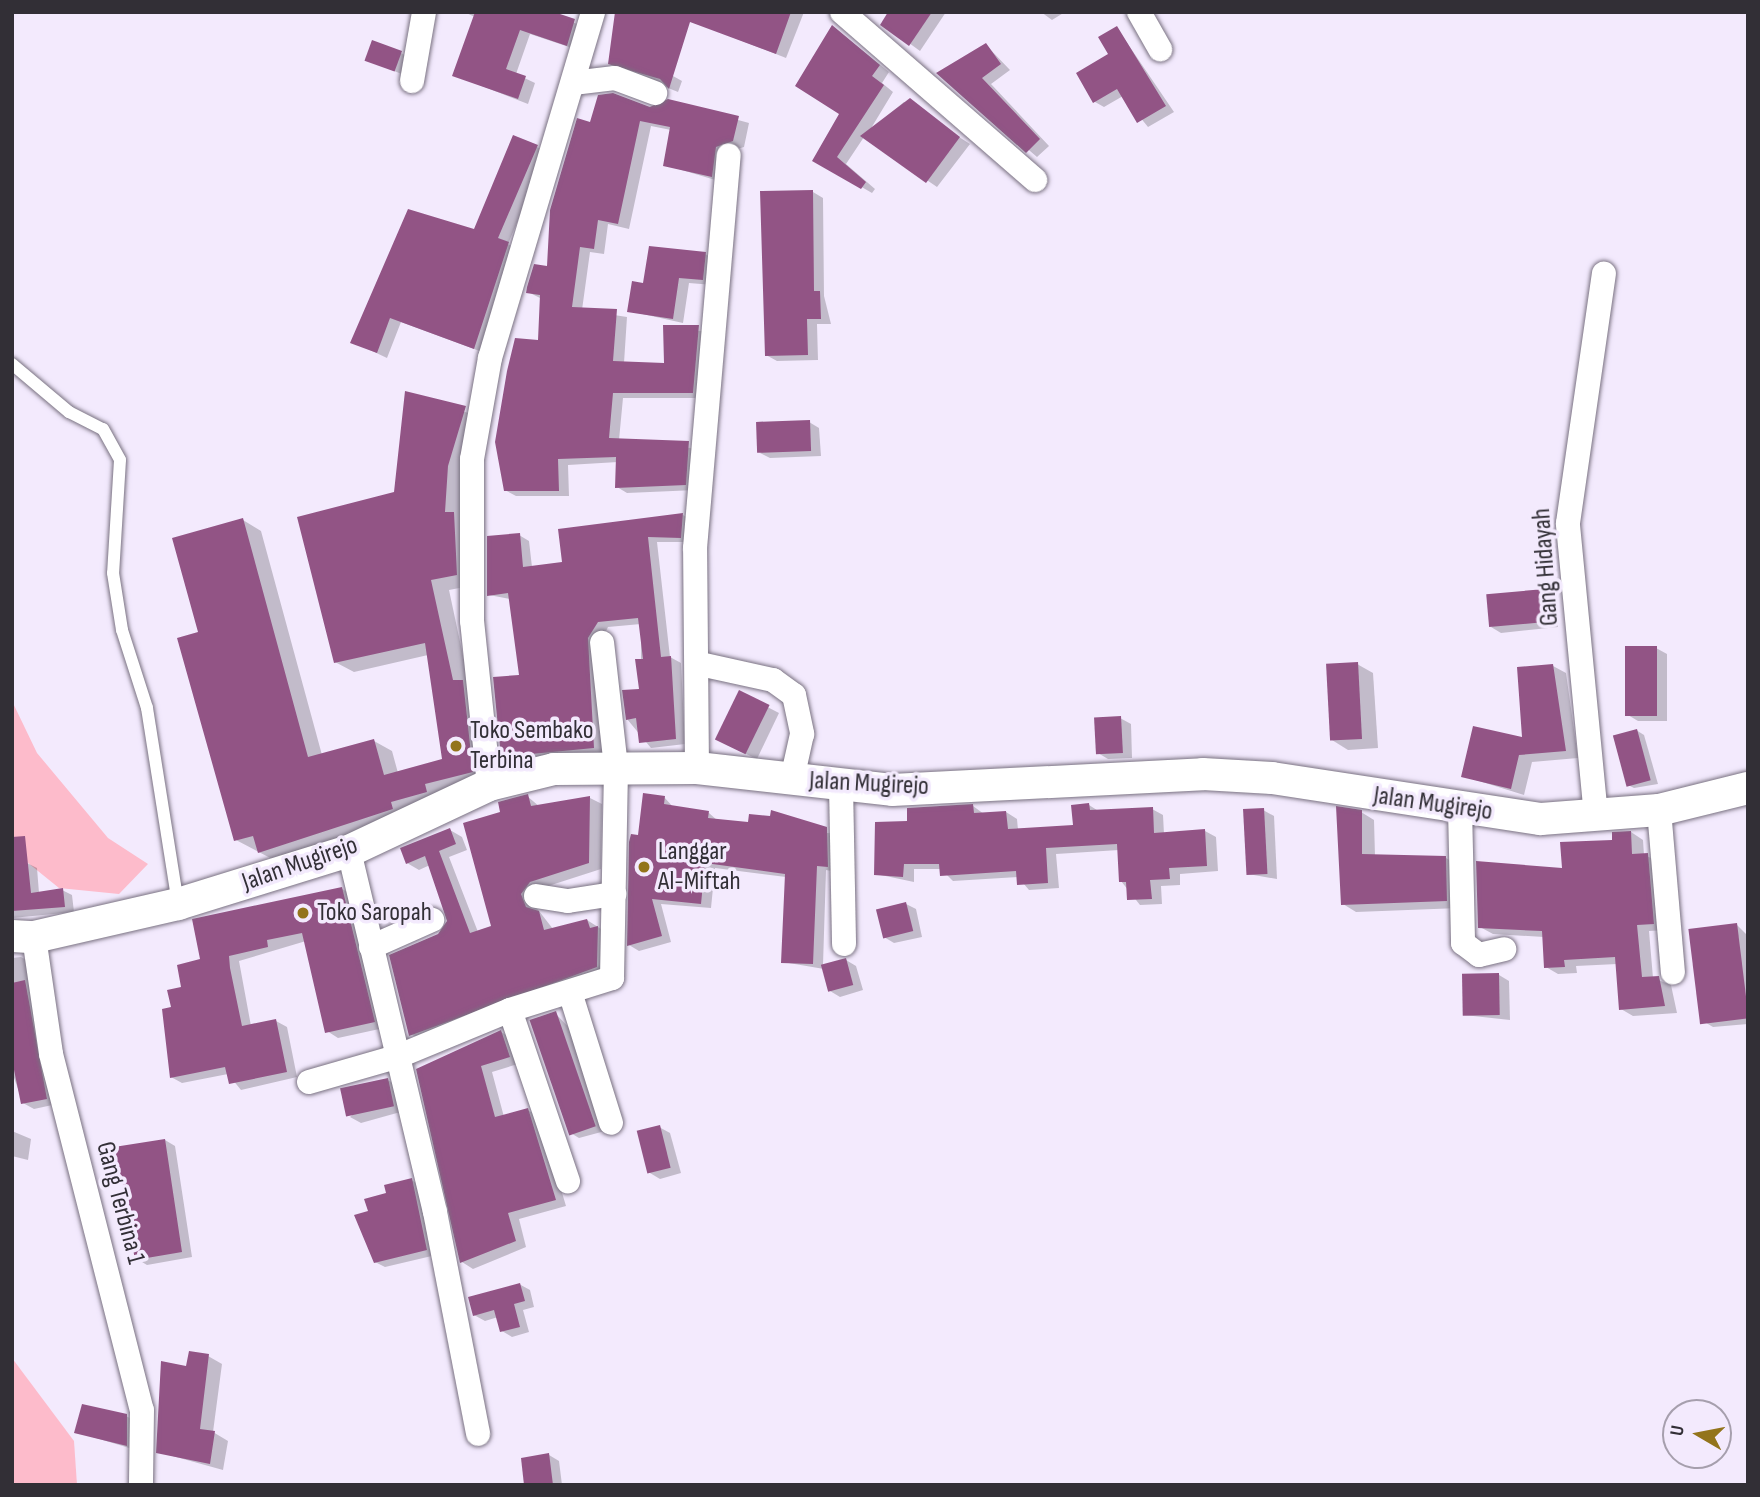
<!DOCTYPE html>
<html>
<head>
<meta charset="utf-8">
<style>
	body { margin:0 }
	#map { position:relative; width:1760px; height:1497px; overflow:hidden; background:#f3eafd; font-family:"Sofia Sans Condensed",sans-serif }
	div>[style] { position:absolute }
	.green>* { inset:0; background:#fdbbcb }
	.shadow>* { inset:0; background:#0003 }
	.building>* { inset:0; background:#925485; transform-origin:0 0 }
	.roads { filter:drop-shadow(0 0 2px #797181) drop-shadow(0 0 2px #797181) }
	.service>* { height:12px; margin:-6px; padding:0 6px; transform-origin:6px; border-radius:6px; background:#fff }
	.minor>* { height:24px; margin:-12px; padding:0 12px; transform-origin:12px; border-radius:12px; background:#fff }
	.tertiary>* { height:32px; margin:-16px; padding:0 16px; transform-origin:16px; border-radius:16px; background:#fff }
	.dots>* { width:19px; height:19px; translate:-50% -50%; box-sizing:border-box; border:4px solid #f3eafd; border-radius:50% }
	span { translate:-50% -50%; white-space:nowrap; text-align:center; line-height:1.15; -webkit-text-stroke:7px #f3eafd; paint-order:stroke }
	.street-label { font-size:26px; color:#322f36 }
	.poi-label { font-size:26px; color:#322f36 }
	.left { translate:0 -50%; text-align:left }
	.frame { position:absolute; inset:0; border:14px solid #322f36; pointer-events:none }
	.north { position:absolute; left:1662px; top:1399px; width:70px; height:70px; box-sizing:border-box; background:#f3eafd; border:2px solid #a69fad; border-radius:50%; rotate:280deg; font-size:19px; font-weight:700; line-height:28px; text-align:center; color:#322f36 }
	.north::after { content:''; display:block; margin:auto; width:24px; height:32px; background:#93741b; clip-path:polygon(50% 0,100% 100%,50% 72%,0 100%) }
</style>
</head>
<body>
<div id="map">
	<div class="green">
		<i style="clip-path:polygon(12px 701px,37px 753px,108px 838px,148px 864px,119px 894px,59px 888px,12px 850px)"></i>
		<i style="clip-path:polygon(12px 1358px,74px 1441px,77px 1485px,12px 1485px)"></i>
	</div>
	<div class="shadow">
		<i style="clip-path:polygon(464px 12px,549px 12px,584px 27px,578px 50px,530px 34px,516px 74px,535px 83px,528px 104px,454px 75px,475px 17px)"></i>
		<i style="clip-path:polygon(804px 12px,786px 58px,694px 22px,782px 12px)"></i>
		<i style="clip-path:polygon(890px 12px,946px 12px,920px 51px,883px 24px)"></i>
		<i style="clip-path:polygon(1041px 12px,1065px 12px,1052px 20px)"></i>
		<i style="clip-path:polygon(833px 27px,889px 72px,882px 83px,893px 92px,870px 130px,904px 102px,970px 144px,937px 187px,864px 137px,846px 164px,875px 189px,872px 193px,815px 160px,841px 113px)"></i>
		<i style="clip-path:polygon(1117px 28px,1174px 112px,1148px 127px,1123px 96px,1104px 107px,1095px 102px)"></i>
		<i style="clip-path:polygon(986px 45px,1010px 70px,991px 84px,1049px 146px,1037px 157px,939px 73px)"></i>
		<i style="clip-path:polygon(401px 53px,412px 59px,409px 77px,367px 60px)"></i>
		<i style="clip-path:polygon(619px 68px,673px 76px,682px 81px,678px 92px)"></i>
		<i style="clip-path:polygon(669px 101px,749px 123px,744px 147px,727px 152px,722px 182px,665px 165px,671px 130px,651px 126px,629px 229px,608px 224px,604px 254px,590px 252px,582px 310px,627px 317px,624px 363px,666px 365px,665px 327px,709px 332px,703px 398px,623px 398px,619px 440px,699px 449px,696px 490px,627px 493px,617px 487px,618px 462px,568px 465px,569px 496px,516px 496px,505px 490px,540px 342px,542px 299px,528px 292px,548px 268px,591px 124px)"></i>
		<i style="clip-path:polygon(537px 147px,547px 152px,508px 244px,518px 250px,485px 353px,401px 322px,387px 358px,353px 342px,475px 231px)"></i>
		<i style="clip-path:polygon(813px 192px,823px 198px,824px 296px,831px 324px,817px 324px,818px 360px,777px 361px,766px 355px)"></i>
		<i style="clip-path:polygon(705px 254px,715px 260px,713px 285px,689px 283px,683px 323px,629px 311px,644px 285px)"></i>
		<i style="clip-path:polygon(406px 393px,484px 418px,475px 585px,449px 590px,490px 782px,278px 862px,236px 840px,200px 633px,243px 520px,261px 531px,322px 755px,374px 741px,392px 751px,398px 773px,444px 761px,428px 655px,354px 672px,335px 662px,395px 493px)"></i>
		<i style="clip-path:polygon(809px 422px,819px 428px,821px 456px,770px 458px,760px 453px)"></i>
		<i style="clip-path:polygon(683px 515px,693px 521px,691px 542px,657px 542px,670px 657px,681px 663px,685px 744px,651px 748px,627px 719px,641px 690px,641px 624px,608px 627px,597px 650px,604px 753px,513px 762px,503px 756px,521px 676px,510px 599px,489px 595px,519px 535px,529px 541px,532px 567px,564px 564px)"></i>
		<i style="clip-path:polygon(1544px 591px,1555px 597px,1558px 627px,1501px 633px,1491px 627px)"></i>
		<i style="clip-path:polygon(1656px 648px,1667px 654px,1667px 721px,1638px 721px,1628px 715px)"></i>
		<i style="clip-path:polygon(1357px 664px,1373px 673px,1378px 748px,1348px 750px,1332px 740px)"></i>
		<i style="clip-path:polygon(1553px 666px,1566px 673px,1578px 758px,1532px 762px,1524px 795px,1463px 776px,1524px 739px)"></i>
		<i style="clip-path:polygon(740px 693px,779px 713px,757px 759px,727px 745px)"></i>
		<i style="clip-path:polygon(1120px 718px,1131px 724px,1132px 758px,1108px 759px,1098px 753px)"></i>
		<i style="clip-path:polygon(1636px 730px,1644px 735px,1658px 784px,1634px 788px,1626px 784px)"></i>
		<i style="clip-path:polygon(527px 796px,540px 807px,590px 798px,602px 804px,601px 869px,542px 888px,532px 902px,553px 929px,587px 920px,609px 934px,609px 973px,423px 1041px,411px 1034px,449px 921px,430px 865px,419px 870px,407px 863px,450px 830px,462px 837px,467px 850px,449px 857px,478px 932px,494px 927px,502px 814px)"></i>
		<i style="clip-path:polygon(664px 797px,674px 808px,709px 813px,718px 821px,837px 834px,837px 872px,826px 870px,823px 965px,846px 960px,856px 966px,863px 990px,840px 997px,830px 991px,824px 969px,783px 962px,786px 877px,715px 868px,711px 908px,661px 904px,671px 942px,639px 951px,629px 945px,640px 837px)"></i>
		<i style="clip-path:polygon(1089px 805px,1100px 812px,1152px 809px,1163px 815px,1164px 834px,1205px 831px,1216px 837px,1218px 871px,1180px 874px,1180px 885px,1161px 886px,1162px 904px,1140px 905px,1121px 881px,1119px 850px,1056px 854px,1059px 888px,1029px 890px,1018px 877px,953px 881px,941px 869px,914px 869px,914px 882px,876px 874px,909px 823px,973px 806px,984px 814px,1006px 812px,1017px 819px,1018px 830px,1075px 827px)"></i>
		<i style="clip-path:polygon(1263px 810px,1274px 816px,1277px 879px,1248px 874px)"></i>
		<i style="clip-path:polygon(1361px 812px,1374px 820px,1375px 856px,1446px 858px,1459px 866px,1460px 908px,1356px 912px,1343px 904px)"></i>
		<i style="clip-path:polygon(1631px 832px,1643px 840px,1644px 855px,1660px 862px,1666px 930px,1649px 931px,1653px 978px,1671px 985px,1677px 1013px,1633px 1016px,1621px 1009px,1617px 964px,1576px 966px,1577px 973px,1558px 974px,1546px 967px,1544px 937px,1493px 934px,1480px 927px)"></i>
		<i style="clip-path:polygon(27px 863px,37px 868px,39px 893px,62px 890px,72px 895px,74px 912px,12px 918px,12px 866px)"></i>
		<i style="clip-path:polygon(342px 889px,353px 895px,384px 1028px,338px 1038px,327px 1031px,306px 941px,239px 961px,251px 1026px,276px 1021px,287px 1027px,297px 1077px,241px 1090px,228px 1074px,182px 1083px,171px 1077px,173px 1009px,202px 961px)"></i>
		<i style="clip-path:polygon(906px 904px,916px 909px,922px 937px,894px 943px,884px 937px)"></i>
		<i style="clip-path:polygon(1737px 925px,1748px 936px,1748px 1024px,1713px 1027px,1703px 1021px)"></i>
		<i style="clip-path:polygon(21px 957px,32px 963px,57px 1104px,34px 1109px,23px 1103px,12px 1072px,12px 958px)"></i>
		<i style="clip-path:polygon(1499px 975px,1509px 981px,1510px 1020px,1464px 1015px)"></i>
		<i style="clip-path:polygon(555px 1013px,575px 1034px,605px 1131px,579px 1138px,569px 1132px)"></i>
		<i style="clip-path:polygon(501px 1032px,512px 1038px,521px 1063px,492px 1072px,504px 1117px,527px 1110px,539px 1116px,566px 1206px,519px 1219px,526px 1247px,473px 1269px,462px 1262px,418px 1070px)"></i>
		<i style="clip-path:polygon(387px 1080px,398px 1085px,404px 1111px,361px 1123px,350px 1117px)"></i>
		<i style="clip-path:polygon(659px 1127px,670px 1133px,681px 1173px,660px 1179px,650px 1173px)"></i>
		<i style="clip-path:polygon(12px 1131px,31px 1139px,28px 1160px,12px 1156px)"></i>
		<i style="clip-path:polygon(165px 1140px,175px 1146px,192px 1257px,147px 1265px,137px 1259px,133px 1237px,125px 1232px)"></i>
		<i style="clip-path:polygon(411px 1180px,421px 1185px,436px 1255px,385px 1267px,375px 1262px,370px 1213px)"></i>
		<i style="clip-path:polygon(519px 1284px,530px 1290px,534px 1307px,523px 1310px,529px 1332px,512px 1337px,502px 1331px,498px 1317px,485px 1321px,474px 1315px)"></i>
		<i style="clip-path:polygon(208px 1356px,222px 1364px,213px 1432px,228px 1441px,223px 1470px,158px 1452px,188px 1368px)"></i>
		<i style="clip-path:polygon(126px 1416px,137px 1422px,136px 1450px,76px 1432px)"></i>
		<i style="clip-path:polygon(549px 1455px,559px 1461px,562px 1485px,526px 1485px)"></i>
	</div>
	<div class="building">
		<i style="clip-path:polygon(475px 12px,554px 12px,575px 19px,567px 46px,520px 30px,506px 69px,526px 76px,518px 99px,452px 76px)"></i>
		<i style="clip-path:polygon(615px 12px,791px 12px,776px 54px,690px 22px,669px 89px,660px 79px,608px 64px)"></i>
		<i style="clip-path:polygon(888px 12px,932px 12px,909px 46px,880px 25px)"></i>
		<i style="clip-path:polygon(832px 25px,880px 65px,872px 76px,884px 85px,837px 157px,866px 182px,861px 189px,812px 161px,839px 114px,795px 86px)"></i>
		<i style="clip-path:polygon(1117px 26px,1166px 106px,1137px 123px,1117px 89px,1093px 103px,1076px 73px,1108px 54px,1098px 37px)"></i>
		<i style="left:372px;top:40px;width:32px;height:22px;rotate:20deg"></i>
		<i style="clip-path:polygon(986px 43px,1001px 64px,982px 78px,1040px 139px,1026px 153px,936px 73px)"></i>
		<i style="clip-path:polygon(613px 93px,650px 107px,668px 99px,739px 116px,733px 141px,716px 147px,712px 177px,663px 166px,670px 127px,640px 121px,618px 224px,598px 220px,594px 249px,580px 247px,572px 307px,617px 309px,613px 361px,664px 363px,663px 325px,699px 325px,693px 393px,613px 393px,609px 438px,689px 441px,686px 485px,615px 488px,616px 457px,558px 459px,559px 491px,504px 491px,495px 442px,507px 371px,515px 338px,538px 340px,540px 295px,526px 293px,527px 287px,534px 264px,547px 266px,550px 210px,577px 118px,590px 122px,598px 95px)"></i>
		<i style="clip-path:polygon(910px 98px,960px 137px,926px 183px,860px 136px)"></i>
		<i style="clip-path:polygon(513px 135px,538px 145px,498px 238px,509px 242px,474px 349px,390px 318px,377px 353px,350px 343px,408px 209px,474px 229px)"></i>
		<i style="clip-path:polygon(813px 190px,814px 291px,820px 291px,821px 319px,807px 319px,808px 355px,765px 356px,760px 191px)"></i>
		<i style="clip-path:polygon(649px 246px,706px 252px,703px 280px,679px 278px,673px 319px,627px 312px,632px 281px,643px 283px)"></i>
		<i style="clip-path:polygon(405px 391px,466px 406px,448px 466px,445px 512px,454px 512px,457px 575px,431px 580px,453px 680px,463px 680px,473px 772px,425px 784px,427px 792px,391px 802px,393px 809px,258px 853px,253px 836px,234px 841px,177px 638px,198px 632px,172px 538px,243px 518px,308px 757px,374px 739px,384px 775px,442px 759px,425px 643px,334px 663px,297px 517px,394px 492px)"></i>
		<i style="left:810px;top:420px;width:31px;height:54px;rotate:88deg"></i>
		<i style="clip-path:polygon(683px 513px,681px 538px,648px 537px,661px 657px,671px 656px,676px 739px,639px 743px,636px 718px,626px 720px,622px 690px,639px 689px,635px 659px,643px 659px,638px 618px,598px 622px,588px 638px,594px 748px,501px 757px,493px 677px,519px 675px,508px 593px,487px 596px,487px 536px,520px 533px,523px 567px,562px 562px,558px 529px)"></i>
		<i style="left:1545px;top:589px;width:33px;height:59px;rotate:85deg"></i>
		<i style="left:1657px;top:646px;width:70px;height:32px;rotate:90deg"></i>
		<i style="left:1358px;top:662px;width:77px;height:32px;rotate:87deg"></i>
		<i style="clip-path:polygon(1553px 664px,1566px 751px,1519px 755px,1511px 789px,1461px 777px,1473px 726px,1522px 737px,1517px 667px)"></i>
		<i style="left:739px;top:690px;width:34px;height:55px;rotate:26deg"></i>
		<i style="left:1121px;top:716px;width:37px;height:27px;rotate:87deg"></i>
		<i style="left:1637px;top:729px;width:53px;height:25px;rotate:75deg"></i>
		<i style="clip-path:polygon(643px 793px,665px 796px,664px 804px,709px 811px,708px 818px,748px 822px,749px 814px,770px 816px,771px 810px,827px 827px,828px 867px,817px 866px,813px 964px,781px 963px,785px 874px,705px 863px,701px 904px,652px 899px,662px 936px,627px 946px,629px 842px,631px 834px,638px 835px)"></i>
		<i style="clip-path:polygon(528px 794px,531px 806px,590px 796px,589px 863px,530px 882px,521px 894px,526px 907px,539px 911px,544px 930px,587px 919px,590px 928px,598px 926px,597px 967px,409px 1036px,389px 955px,438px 934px,447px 921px,425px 856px,406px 864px,400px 848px,450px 828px,456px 844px,439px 851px,470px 933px,491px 926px,463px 823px,500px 812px,498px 802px)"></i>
		<i style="clip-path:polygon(1089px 803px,1090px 810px,1153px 807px,1154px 833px,1205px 829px,1207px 866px,1169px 868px,1170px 879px,1150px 880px,1152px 899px,1127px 900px,1126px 882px,1119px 882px,1117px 844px,1046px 848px,1048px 883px,1017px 885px,1016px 871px,940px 876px,939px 864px,904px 864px,903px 877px,874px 875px,875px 822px,907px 821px,907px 808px,973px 804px,974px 813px,1006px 811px,1008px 829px,1073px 825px,1071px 805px)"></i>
		<i style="clip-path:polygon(1336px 806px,1362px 810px,1362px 854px,1446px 856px,1447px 901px,1341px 905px)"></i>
		<i style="left:1264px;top:808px;width:66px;height:21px;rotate:87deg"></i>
		<i style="clip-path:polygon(1631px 831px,1632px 854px,1648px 853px,1654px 924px,1637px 925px,1642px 977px,1659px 976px,1665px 1006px,1619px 1010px,1615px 957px,1564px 960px,1565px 967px,1544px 968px,1542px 931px,1478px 928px,1476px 861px,1562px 868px,1560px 842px,1612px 840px,1612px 832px)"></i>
		<i style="clip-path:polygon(25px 836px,31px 893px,63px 888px,65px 907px,12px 911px,12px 837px)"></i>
		<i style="clip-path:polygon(342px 887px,375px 1022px,325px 1033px,302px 933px,267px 940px,268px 947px,229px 956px,230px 968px,242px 1026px,276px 1019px,287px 1072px,229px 1084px,225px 1067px,170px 1078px,162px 1009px,171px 1007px,167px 990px,181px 987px,177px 965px,200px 959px,192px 919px)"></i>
		<i style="left:906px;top:902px;width:30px;height:31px;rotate:76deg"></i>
		<i style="left:1737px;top:923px;width:96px;height:49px;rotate:83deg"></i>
		<i style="left:846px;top:958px;width:28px;height:26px;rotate:75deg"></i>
		<i style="left:1499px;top:973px;width:42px;height:37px;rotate:89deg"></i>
		<i style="clip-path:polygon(25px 980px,47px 1099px,21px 1104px,12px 1060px,12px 983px)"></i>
		<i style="left:556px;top:1011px;width:122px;height:28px;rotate:71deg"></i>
		<i style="clip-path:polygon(501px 1030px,510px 1057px,481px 1066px,495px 1117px,528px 1108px,556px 1200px,508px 1213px,516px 1241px,460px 1263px,416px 1069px)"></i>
		<i style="left:388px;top:1078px;width:29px;height:49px;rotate:78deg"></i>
		<i style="left:660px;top:1125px;width:44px;height:24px;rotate:76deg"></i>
		<i style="clip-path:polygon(165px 1139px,182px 1252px,135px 1260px,130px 1232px,123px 1233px,119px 1208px,128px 1207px,114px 1147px)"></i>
		<i style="clip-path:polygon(412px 1178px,427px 1250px,374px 1263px,354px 1215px,368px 1211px,364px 1199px,386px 1193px,384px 1185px)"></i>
		<i style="clip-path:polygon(520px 1283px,525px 1301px,514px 1304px,520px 1327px,500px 1332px,494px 1310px,473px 1316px,468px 1297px)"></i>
		<i style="clip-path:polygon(189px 1351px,209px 1354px,200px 1429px,215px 1431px,210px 1464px,156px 1453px,161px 1361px,186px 1366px)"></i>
		<i style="clip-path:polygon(82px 1404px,127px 1414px,127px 1446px,74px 1433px)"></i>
		<i style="clip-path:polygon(549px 1453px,553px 1485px,524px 1485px,521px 1458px)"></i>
	</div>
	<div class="roads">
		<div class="service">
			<i style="left:12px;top:364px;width:75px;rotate:40.1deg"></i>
			<i style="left:69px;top:412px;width:38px;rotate:27deg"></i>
			<i style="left:103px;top:429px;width:35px;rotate:61deg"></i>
			<i style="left:120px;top:460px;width:113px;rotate:93.5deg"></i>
			<i style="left:113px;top:573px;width:58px;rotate:81deg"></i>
			<i style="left:122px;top:630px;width:82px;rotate:72.2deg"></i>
			<i style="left:147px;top:708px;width:198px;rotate:81deg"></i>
		</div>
		<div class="minor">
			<i style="left:842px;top:12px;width:256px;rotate:41deg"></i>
			<i style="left:1139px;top:12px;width:43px;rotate:60.4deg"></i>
			<i style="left:412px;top:81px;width:70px;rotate:-80.1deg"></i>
			<i style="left:573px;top:83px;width:42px;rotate:-6.8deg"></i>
			<i style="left:615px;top:78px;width:43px;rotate:20.6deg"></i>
			<i style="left:700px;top:664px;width:75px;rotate:12.4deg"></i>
			<i style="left:773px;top:680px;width:26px;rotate:36deg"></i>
			<i style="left:794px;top:695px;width:40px;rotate:78deg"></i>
			<i style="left:802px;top:734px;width:46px;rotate:102.5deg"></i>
			<i style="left:697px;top:768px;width:220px;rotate:-90.5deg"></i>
			<i style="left:695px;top:548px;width:394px;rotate:-85.1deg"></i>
			<i style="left:489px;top:785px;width:165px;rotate:-95.9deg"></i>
			<i style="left:472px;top:621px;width:162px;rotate:-90deg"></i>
			<i style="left:472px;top:459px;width:103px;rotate:-79.9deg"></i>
			<i style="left:490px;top:358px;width:361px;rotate:-73.4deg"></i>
			<i style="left:841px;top:785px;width:159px;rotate:88.9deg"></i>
			<i style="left:1460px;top:808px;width:135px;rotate:88.7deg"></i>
			<i style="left:1463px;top:943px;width:20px;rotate:37deg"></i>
			<i style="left:1479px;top:955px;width:26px;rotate:-13deg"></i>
			<i style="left:1659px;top:810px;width:163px;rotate:85.1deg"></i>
			<i style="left:1596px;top:816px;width:294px;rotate:-95.5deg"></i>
			<i style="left:1568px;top:523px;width:252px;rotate:-81.8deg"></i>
			<i style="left:349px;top:851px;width:371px;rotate:76.6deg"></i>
			<i style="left:435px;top:1212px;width:226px;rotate:79deg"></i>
			<i style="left:536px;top:896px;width:32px;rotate:9deg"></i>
			<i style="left:568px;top:901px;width:47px;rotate:-8.7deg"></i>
			<i style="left:34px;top:937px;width:118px;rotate:81.7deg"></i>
			<i style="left:51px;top:1054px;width:367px;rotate:75.7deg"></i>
			<i style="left:142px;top:1410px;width:75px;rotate:90.8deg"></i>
			<i style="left:371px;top:947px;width:67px;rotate:-23.9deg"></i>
			<i style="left:570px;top:992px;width:137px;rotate:72.6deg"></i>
			<i style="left:510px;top:1010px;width:181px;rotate:71.3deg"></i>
			<i style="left:309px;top:1082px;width:94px;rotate:-16.1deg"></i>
			<i style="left:399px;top:1056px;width:120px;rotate:-22.5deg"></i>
			<i style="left:510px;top:1010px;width:107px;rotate:-17.4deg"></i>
			<i style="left:612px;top:978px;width:211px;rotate:-88.9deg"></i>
			<i style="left:616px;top:767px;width:125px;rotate:-96.4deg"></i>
		</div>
		<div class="tertiary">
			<i style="left:12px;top:936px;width:22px;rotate:3deg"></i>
			<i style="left:34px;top:937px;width:148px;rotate:-12.9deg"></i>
			<i style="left:178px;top:904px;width:179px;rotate:-17.2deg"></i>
			<i style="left:349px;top:851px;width:155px;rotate:-25.2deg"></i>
			<i style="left:489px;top:785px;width:67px;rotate:-13.8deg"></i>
			<i style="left:554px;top:769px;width:143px;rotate:-0.4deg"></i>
			<i style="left:697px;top:768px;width:196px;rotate:6.4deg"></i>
			<i style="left:892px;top:790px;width:311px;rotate:-2.9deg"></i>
			<i style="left:1203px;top:774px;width:69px;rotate:3.3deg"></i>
			<i style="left:1272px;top:778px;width:272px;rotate:8.7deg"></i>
			<i style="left:1541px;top:819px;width:118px;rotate:-4.4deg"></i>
			<i style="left:1659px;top:810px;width:92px;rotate:-13.9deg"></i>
		</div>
	</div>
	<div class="dots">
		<i style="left:456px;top:746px;background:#93741b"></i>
		<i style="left:644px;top:867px;background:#93741b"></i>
		<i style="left:303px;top:913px;background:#93741b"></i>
	</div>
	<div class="street-label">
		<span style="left:1546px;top:567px;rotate:-94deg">Gang Hidayah</span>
		<span style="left:869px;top:784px;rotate:3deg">Jalan Mugirejo</span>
		<span style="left:1433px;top:804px;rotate:8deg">Jalan Mugirejo</span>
		<span style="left:300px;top:864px;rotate:-19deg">Jalan Mugirejo</span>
		<span style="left:120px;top:1203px;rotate:75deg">Gang Terbina 1</span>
	</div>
	<div class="poi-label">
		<span class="left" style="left:470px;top:746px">Toko Sembako<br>Terbina</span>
		<span class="left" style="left:658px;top:867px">Langgar<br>Al-Miftah</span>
		<span class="left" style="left:317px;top:913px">Toko Saropah</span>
	</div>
	<div class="frame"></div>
	<div class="north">U</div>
</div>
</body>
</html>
